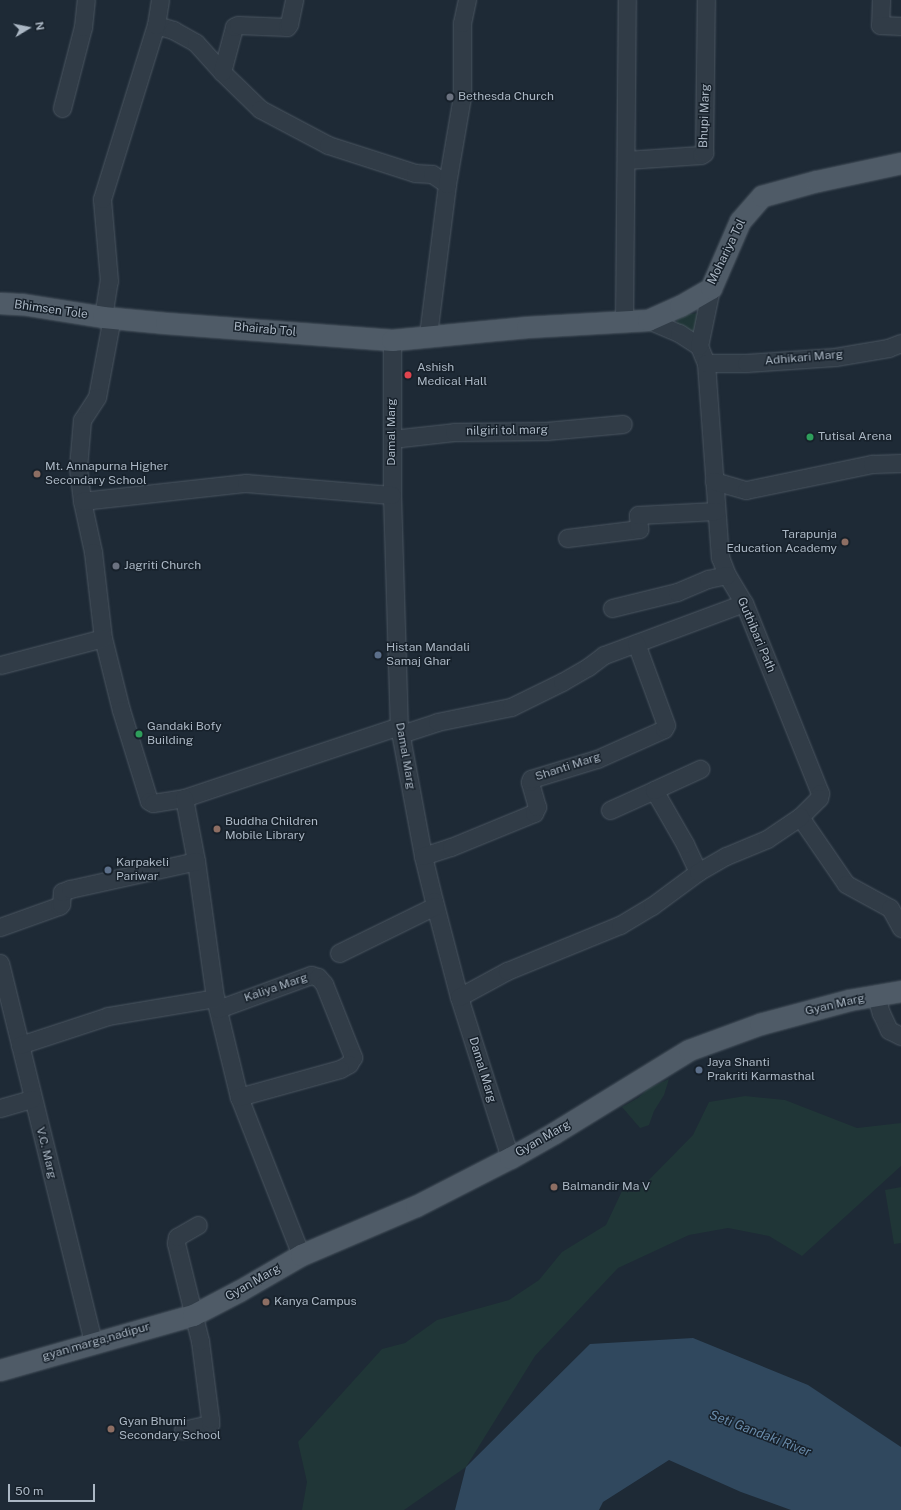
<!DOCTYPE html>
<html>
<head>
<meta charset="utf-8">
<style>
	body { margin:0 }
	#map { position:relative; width:901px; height:1510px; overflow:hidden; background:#1e2a36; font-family:"Public Sans",sans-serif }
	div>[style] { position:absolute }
	.green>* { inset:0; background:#203637 }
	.water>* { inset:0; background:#30485e }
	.roads { filter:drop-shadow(0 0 1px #4c5762) drop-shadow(0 0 1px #4c5762) }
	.minor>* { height:17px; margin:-8.5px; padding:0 8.5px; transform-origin:8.5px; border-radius:8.5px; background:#313c47 }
	.major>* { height:21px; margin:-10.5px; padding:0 10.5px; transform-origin:10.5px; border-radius:10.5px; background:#4f5b67 }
	.dots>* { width:11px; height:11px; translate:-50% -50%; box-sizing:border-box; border:2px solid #17212b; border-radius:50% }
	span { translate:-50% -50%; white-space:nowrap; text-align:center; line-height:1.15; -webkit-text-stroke:3px #17212b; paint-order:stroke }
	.poi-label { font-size:12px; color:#abb7c4 }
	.left { translate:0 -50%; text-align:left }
	.right { translate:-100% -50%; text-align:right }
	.street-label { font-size:12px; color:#abb7c4 }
	.water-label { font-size:13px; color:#698baa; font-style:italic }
	.north { position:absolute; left:8px; top:8px; width:40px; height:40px; -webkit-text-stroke:3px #17212b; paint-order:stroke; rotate:80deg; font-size:11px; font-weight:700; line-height:16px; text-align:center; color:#abb7c4 }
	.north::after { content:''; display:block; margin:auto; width:14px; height:18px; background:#abb7c4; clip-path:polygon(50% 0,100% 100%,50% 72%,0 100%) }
	.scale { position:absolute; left:8px; top:1484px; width:87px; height:18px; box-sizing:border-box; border:2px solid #abb7c4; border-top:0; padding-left:5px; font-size:12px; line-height:14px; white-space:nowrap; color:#abb7c4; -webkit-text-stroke:3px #17212b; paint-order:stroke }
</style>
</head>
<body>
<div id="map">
	<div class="green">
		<i style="clip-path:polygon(689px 305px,690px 314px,699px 313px,694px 337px,676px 329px,678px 313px)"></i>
		<i style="clip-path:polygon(669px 1079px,664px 1095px,654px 1111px,649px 1125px,640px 1128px,622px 1107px,638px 1098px,649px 1088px)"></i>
		<i style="clip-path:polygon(745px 1096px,785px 1100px,857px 1128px,901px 1123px,901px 1166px,802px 1256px,769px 1236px,728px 1228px,689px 1235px,618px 1268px,535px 1356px,466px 1467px,404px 1510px,302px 1510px,307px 1482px,298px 1442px,382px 1349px,405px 1343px,437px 1320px,509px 1300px,539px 1280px,562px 1252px,606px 1225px,622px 1191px,637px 1192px,693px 1135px,709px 1102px)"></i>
		<i style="clip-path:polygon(901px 1187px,901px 1243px,894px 1244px,885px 1190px)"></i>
	</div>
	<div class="water">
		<i style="clip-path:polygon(693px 1338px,808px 1385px,901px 1447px,901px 1510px,791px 1510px,741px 1492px,669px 1460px,603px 1502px,599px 1510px,455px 1510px,466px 1467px,590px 1344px)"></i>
	</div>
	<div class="roads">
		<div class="minor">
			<i style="left:881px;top:0;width:25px;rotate:92deg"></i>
			<i style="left:880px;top:25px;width:21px;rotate:3deg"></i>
			<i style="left:156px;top:25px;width:18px;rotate:16deg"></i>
			<i style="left:173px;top:30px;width:26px;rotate:29deg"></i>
			<i style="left:196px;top:43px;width:39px;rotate:48deg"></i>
			<i style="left:222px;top:72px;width:53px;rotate:44.2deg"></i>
			<i style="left:260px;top:109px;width:77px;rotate:27.9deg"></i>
			<i style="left:328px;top:145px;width:91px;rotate:17.8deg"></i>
			<i style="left:415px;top:173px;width:17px;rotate:3deg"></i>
			<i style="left:432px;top:174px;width:18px;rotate:34deg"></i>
			<i style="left:222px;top:72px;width:47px;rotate:-75.1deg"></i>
			<i style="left:234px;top:27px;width:4px;rotate:-27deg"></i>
			<i style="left:238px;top:25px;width:49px;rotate:2.3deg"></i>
			<i style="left:287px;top:27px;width:4px;rotate:-56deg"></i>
			<i style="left:289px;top:24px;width:25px;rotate:-78deg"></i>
			<i style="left:62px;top:108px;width:84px;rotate:-75.5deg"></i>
			<i style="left:83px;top:27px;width:27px;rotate:-84deg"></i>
			<i style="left:626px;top:160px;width:75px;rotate:-3.8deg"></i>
			<i style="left:701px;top:155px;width:4px;rotate:-34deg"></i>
			<i style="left:704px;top:153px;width:153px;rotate:-89.3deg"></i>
			<i style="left:103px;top:317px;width:36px;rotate:-81deg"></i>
			<i style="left:109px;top:281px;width:82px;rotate:-94.9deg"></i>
			<i style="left:102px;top:199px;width:182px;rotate:-72.8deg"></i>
			<i style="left:156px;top:25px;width:25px;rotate:-81deg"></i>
			<i style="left:112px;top:317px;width:81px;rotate:100.6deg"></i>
			<i style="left:97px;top:397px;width:27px;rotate:123deg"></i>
			<i style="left:82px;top:420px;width:48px;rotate:94.8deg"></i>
			<i style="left:78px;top:468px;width:33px;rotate:83deg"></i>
			<i style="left:82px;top:501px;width:52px;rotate:77.8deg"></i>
			<i style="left:93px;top:552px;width:87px;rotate:83.4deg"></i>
			<i style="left:103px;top:638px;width:74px;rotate:76deg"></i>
			<i style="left:121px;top:710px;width:95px;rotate:72.9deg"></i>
			<i style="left:149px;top:801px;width:4px;rotate:27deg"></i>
			<i style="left:153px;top:803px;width:31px;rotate:-9deg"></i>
			<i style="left:184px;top:798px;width:227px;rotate:-18.5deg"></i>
			<i style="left:648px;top:320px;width:34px;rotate:23deg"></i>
			<i style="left:679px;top:333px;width:24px;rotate:33deg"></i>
			<i style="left:699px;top:346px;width:18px;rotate:68deg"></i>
			<i style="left:706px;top:363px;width:195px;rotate:85.9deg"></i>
			<i style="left:720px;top:557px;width:19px;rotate:69deg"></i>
			<i style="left:727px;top:575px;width:33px;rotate:59deg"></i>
			<i style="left:744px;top:603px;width:205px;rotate:68.2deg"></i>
			<i style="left:820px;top:793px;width:5px;rotate:101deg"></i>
			<i style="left:819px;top:798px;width:27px;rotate:135deg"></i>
			<i style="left:800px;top:817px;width:81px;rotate:55.5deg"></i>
			<i style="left:846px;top:884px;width:50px;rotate:28.6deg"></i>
			<i style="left:890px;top:908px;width:23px;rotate:61deg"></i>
			<i style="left:624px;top:323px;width:323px;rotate:-89.5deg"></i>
			<i style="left:428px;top:335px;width:152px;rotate:-82.8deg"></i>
			<i style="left:447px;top:184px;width:89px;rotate:-80.3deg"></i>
			<i style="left:462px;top:96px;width:73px;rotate:-90deg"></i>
			<i style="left:462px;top:23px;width:24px;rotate:-78deg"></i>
			<i style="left:392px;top:340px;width:155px;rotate:90deg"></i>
			<i style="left:392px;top:495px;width:231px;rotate:88.3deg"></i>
			<i style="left:399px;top:726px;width:132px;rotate:79.5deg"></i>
			<i style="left:423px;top:856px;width:46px;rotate:76.3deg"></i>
			<i style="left:434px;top:901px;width:99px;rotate:75.4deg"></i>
			<i style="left:459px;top:997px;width:169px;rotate:72.4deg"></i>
			<i style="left:699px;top:346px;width:59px;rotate:-78.3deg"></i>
			<i style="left:706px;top:363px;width:40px"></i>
			<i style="left:746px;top:363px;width:89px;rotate:-3.9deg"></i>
			<i style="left:835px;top:357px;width:54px;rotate:-9.6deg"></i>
			<i style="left:888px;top:348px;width:14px;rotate:-21deg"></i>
			<i style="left:392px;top:439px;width:62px;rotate:-6.4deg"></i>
			<i style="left:454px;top:432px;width:92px;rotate:-0.6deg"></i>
			<i style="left:546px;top:431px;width:77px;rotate:-5.2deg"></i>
			<i style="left:714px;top:481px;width:33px;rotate:16deg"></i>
			<i style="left:746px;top:490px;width:129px;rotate:-11.7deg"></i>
			<i style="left:872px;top:464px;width:29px;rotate:-2deg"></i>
			<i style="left:82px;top:501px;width:165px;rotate:-6.3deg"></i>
			<i style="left:246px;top:483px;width:146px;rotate:4.7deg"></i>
			<i style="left:567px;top:538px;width:73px;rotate:-7.1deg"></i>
			<i style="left:639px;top:529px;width:14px;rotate:-94deg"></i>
			<i style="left:638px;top:515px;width:78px;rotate:-2.9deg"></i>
			<i style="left:612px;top:608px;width:67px;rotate:-13.8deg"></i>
			<i style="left:677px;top:592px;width:34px;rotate:-23deg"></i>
			<i style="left:708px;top:579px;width:19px;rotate:-12deg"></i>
			<i style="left:0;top:665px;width:106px;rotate:-14.7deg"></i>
			<i style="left:401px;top:734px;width:38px;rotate:-18deg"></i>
			<i style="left:437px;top:722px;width:76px;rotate:-11.5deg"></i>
			<i style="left:511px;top:707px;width:57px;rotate:-26.1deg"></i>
			<i style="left:562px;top:682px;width:30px;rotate:-30deg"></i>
			<i style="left:588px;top:667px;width:20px;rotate:-37deg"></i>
			<i style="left:604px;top:655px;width:149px;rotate:-20.4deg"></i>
			<i style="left:184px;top:798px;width:64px;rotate:79.2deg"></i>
			<i style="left:196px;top:861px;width:138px;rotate:82.1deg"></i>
			<i style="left:215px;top:998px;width:102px;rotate:76.4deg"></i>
			<i style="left:239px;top:1097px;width:170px;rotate:68.6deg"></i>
			<i style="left:610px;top:810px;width:48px;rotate:-24.4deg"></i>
			<i style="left:423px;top:856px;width:29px;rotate:-18deg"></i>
			<i style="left:451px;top:847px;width:90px;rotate:-22.3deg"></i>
			<i style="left:534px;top:813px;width:7px;rotate:-63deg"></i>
			<i style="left:537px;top:807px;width:26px;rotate:-106deg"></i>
			<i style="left:530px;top:782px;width:3px;rotate:-72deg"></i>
			<i style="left:531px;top:779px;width:69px;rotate:-16.9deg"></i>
			<i style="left:597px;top:759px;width:73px;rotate:-24.1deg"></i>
			<i style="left:664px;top:729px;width:4px;rotate:-63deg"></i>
			<i style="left:666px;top:725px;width:87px;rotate:-110.1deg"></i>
			<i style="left:698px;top:872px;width:31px;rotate:-115deg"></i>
			<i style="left:685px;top:844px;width:62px;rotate:-119.9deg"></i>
			<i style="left:654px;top:790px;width:51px;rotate:-24.5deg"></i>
			<i style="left:0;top:927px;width:63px;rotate:-19.6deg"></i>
			<i style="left:59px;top:906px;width:3px;rotate:-45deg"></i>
			<i style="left:61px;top:904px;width:12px;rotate:-85deg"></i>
			<i style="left:62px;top:892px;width:9px;rotate:-21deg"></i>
			<i style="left:70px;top:889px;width:129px;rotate:-12.5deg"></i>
			<i style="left:339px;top:953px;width:107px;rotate:-26.1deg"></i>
			<i style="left:0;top:963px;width:391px;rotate:76.2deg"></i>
			<i style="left:876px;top:996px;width:18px;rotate:74deg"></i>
			<i style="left:881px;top:1013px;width:19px;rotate:65deg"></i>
			<i style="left:889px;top:1030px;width:13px;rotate:27deg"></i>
			<i style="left:459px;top:997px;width:55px;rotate:-28.4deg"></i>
			<i style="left:507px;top:971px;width:122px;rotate:-22.2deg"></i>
			<i style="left:620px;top:925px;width:37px;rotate:-31deg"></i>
			<i style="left:652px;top:906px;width:57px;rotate:-36.5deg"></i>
			<i style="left:698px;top:872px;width:32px;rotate:-30deg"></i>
			<i style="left:726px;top:856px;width:44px;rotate:-22.5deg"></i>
			<i style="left:767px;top:839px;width:40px;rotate:-34deg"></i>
			<i style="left:218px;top:1009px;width:99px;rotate:-20.1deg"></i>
			<i style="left:311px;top:975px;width:7px;rotate:16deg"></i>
			<i style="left:318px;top:977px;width:9px;rotate:49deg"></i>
			<i style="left:324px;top:984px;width:79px;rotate:68.3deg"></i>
			<i style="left:353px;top:1057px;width:8px;rotate:120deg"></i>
			<i style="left:349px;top:1064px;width:10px;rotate:151deg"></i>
			<i style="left:340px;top:1069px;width:105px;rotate:164.5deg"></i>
			<i style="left:20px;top:1045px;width:93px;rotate:-18.2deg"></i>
			<i style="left:108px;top:1016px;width:109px;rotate:-9.5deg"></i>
			<i style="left:0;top:1108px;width:33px;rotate:-16deg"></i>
			<i style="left:183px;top:1430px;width:28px;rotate:-13deg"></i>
			<i style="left:210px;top:1424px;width:5px;rotate:-90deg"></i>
			<i style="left:210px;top:1419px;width:79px;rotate:-97.3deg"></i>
			<i style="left:200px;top:1341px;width:101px;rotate:-103.8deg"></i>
			<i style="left:176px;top:1243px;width:6px;rotate:-81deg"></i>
			<i style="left:177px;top:1237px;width:24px;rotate:-30deg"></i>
		</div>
		<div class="major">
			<i style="left:0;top:303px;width:22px;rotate:3deg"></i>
			<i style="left:22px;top:304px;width:82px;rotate:9.1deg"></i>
			<i style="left:103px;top:317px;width:63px;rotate:5.4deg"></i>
			<i style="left:166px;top:323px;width:227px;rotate:4.3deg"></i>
			<i style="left:392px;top:340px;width:136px;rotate:-5.5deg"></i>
			<i style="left:527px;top:327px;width:121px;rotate:-3.3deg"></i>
			<i style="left:648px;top:320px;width:35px;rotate:-24deg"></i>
			<i style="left:680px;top:306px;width:36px;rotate:-30deg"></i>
			<i style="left:711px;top:288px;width:73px;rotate:-66.6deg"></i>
			<i style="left:740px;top:221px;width:33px;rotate:-49deg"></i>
			<i style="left:762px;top:196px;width:57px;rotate:-15.3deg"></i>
			<i style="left:817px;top:181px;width:86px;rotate:-12.1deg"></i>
			<i style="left:0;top:1370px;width:201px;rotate:-15.9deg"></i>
			<i style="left:193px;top:1315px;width:52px;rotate:-27.6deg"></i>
			<i style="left:239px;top:1291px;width:72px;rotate:-30.1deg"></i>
			<i style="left:301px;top:1255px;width:125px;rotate:-23.1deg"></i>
			<i style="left:416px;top:1206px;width:106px;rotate:-27.1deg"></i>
			<i style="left:510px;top:1158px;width:51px;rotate:-29.6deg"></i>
			<i style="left:554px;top:1133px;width:158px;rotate:-31.6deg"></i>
			<i style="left:689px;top:1050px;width:76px;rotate:-20.1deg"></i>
			<i style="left:760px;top:1024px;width:92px;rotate:-15.1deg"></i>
			<i style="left:849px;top:1000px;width:53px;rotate:-9.8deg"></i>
		</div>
	</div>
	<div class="dots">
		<i style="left:450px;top:97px;background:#6b7280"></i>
		<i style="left:408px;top:375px;background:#e0444e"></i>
		<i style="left:810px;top:437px;background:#2e9e5b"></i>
		<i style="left:37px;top:474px;background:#8d6e63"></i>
		<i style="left:845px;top:542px;background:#8d6e63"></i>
		<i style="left:116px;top:566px;background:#6b7280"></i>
		<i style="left:378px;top:655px;background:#5c6f8a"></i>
		<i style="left:139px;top:734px;background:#2e9e5b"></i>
		<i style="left:217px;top:829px;background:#8d6e63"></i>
		<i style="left:108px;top:870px;background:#5c6f8a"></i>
		<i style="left:699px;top:1070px;background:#5c6f8a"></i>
		<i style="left:554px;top:1187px;background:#8d6e63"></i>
		<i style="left:266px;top:1302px;background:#8d6e63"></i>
		<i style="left:111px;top:1429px;background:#8d6e63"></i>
	</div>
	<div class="poi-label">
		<span class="left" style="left:458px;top:97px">Bethesda Church</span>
		<span class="left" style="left:417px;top:375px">Ashish<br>Medical Hall</span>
		<span class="left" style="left:818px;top:437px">Tutisal Arena</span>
		<span class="left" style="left:45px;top:474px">Mt. Annapurna Higher<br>Secondary School</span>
		<span class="right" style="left:837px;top:542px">Tarapunja<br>Education Academy</span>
		<span class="left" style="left:124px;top:566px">Jagriti Church</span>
		<span class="left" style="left:386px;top:655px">Histan Mandali<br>Samaj Ghar</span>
		<span class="left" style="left:147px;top:734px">Gandaki Bofy<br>Building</span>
		<span class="left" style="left:225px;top:829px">Buddha Children<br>Mobile Library</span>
		<span class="left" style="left:116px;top:870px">Karpakeli<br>Pariwar</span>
		<span class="left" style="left:707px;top:1070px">Jaya Shanti<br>Prakriti Karmasthal</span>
		<span class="left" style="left:562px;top:1187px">Balmandir Ma V</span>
		<span class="left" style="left:274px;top:1302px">Kanya Campus</span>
		<span class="left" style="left:119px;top:1429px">Gyan Bhumi<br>Secondary School</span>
	</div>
	<div class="street-label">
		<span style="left:705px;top:116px;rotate:-88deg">Bhupi Marg</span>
		<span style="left:727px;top:252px;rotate:-64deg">Mohariya Tol</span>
		<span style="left:51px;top:310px;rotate:8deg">Bhimsen Tole</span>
		<span style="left:265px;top:330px;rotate:5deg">Bhairab Tol</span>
		<span style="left:804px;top:358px;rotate:-5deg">Adhikari Marg</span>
		<span style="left:507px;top:431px;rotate:-1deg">nilgiri tol marg</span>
		<span style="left:392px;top:432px;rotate:-90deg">Damal Marg</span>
		<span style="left:756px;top:635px;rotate:67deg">Guthibari Path</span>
		<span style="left:405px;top:756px;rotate:80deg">Damal Marg</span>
		<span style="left:568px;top:767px;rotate:-18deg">Shanti Marg</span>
		<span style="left:276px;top:988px;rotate:-19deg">Kaliya Marg</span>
		<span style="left:835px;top:1005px;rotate:-13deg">Gyan Marg</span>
		<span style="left:482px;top:1070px;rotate:73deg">Damal Marg</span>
		<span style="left:543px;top:1139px;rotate:-30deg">Gyan Marg</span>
		<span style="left:46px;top:1153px;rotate:76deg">V.C. Marg</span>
		<span style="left:253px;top:1283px;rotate:-30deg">Gyan Marg</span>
		<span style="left:96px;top:1342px;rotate:-16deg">gyan marga,nadipur</span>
	</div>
	<div class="water-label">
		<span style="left:760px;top:1434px;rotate:21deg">Seti Gandaki River</span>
	</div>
	<div class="north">N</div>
	<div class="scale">50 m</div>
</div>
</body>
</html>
